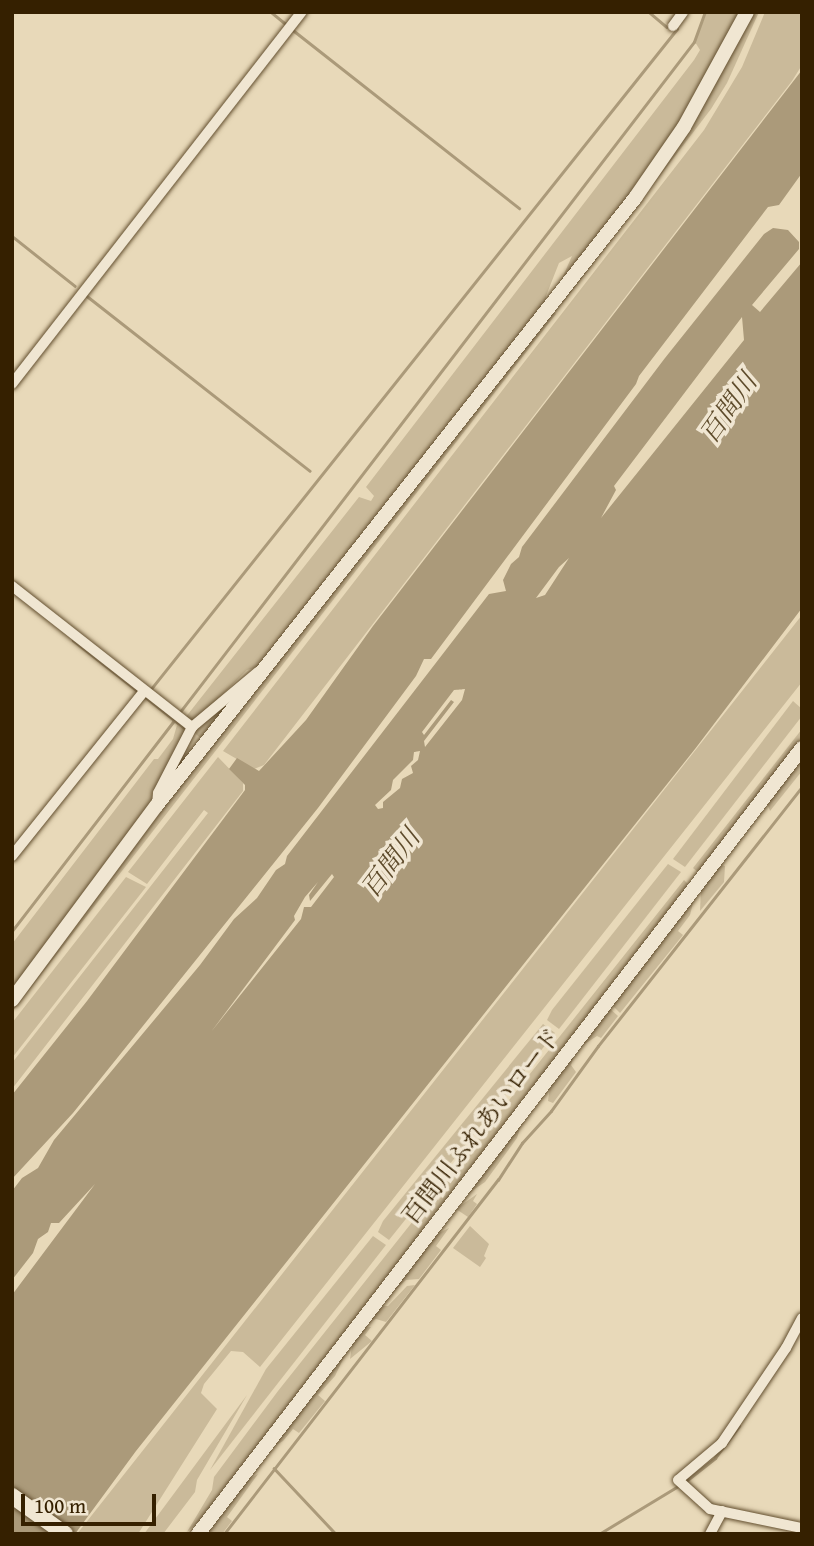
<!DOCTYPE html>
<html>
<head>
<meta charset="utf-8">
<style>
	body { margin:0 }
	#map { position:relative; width:814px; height:1546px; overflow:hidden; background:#e8d9b9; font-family:"Gentium Book Plus","Noto Serif JP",serif }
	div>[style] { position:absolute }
	.green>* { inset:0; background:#caba9a }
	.water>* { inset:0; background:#ab9a7a }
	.stream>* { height:2.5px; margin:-1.25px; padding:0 1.25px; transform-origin:1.25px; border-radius:1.25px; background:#ab9a7a }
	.roads { filter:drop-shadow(0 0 2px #624e2e) drop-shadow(0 0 2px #624e2e) }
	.minor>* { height:10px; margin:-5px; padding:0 5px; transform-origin:5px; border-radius:5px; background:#f0e6d2 }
	.tertiary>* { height:14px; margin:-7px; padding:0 7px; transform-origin:7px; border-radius:7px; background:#f0e6d2 }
	.secondary>* { height:16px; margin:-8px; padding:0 8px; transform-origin:8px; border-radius:8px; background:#f0e6d2 }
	span { translate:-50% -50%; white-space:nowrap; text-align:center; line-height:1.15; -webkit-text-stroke:7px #f0e6d2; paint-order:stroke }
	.street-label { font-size:24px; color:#352000 }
	.water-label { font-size:26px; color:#5e4b2b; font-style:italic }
	.frame { position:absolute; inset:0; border:14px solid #352000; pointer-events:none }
	.scale { position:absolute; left:21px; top:1494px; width:135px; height:32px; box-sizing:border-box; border:4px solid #352000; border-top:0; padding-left:9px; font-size:21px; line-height:24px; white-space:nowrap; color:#352000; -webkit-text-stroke:5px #f0e6d2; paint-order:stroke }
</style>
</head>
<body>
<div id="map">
	<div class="green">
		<i style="clip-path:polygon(707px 12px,737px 12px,737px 23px,676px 132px,555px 294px,572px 256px,559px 263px,546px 296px,546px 303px,262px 666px,247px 670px,196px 721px,185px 718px,359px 497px,371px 501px,374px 496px,366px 487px,694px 60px,700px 50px,695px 42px)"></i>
		<i style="clip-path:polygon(752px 12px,759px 12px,727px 83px,711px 109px,562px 304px,561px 303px)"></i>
		<i style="clip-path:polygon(765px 12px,802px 12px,802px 65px,792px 81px,264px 765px,254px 769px,223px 751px,704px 130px,742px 67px)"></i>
		<i style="clip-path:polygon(553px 311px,556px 314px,12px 1012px,12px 1006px,160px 810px)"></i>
		<i style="clip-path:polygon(802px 615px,802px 682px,260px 1367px,243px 1352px,231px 1351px,204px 1384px,201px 1393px,217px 1409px,138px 1534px,77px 1534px)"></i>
		<i style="clip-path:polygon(244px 685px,203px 740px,197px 735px,194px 732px,203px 723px)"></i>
		<i style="clip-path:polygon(793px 701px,802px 709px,802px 716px,685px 867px,673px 859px)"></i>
		<i style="clip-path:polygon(177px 725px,187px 732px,152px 793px,151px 807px,12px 993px,12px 944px,154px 759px,158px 759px,173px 739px)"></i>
		<i style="clip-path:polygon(802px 729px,802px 738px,699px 873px,693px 868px)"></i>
		<i style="clip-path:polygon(218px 757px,243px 783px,243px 791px,12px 1089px,12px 1063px,208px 813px,204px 810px,147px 884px,128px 872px)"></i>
		<i style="clip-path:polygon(802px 759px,802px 771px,770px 811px,767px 803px)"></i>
		<i style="clip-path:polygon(668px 864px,681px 872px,559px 1029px,547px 1020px,552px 1010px)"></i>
		<i style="clip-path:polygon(721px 865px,725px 866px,724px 882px,700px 911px,701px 890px)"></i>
		<i style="clip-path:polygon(126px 877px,146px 887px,12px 1058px,12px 1023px)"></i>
		<i style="clip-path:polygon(684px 880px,689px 885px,201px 1519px,187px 1532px,212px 1490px,214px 1477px,278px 1391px)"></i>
		<i style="clip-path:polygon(694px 899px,690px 915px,678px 931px,683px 935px,620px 1013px,612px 1005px)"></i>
		<i style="clip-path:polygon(609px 1008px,618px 1016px,601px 1038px,597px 1036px,580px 1047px)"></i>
		<i style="clip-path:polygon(543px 1024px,555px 1033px,389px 1240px,378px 1232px,383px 1221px)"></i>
		<i style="clip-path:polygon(575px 1052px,571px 1065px,576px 1072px,553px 1103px,548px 1101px,550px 1086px)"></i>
		<i style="clip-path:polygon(521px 1125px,517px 1138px,485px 1182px,463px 1197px)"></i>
		<i style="clip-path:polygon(477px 1194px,473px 1201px,477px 1204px,468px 1217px,456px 1209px)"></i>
		<i style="clip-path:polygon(470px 1226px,489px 1244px,484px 1256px,486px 1258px,480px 1267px,453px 1248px)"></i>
		<i style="clip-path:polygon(449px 1228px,436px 1246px,441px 1250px,419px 1279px,406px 1280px,389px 1296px,433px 1236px)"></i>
		<i style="clip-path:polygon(373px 1236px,386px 1245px,210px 1470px,266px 1369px)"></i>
		<i style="clip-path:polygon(415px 1285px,386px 1322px,376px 1319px,365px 1323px,380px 1306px,388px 1306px,407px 1286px)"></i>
		<i style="clip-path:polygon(371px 1327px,365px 1335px,372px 1341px,350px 1359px,353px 1340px,362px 1328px)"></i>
		<i style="clip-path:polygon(348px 1349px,335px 1376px,318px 1395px,325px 1401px,299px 1433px,293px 1429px,283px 1441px,268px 1450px)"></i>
		<i style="clip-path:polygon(247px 1395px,197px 1480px,195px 1492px,163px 1534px,144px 1534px)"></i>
		<i style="clip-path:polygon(258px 1474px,227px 1517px,232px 1521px,222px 1534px,204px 1534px,246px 1481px)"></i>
	</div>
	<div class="water">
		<i style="clip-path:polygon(802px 70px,802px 173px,779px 205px,768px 207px,639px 376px,636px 384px,431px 659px,424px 659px,416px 676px,318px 808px,73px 1113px,12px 1179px,12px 1095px,87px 1001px,245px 790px,245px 785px,229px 769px,237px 758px,259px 771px,306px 720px,373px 626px)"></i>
		<i style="clip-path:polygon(evenodd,773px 228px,788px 230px,799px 242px,799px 249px,752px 305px,760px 312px,802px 262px,802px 608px,695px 749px,136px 1451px,75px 1534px,12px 1534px,12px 1295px,95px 1184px,59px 1223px,51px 1223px,48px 1232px,38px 1239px,33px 1253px,12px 1280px,12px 1191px,22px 1178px,38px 1168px,54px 1140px,200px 965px,234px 919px,257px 898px,276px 870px,285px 864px,287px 856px,489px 594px,506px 591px,503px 580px,511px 564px,519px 557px,522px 547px,665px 358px,764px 234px,773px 228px,742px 317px,744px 340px,601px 518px,616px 490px,614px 486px,742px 317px,773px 228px,569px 558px,545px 595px,536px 598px,559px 567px,569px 558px,773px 228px,465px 689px,462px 700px,425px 747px,424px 741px,454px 702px,451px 700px,424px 735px,422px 732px,454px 690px,465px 689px,773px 228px,420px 751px,418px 760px,411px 766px,413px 773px,402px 779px,400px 788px,383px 802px,383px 808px,378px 809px,375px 805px,391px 790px,393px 780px,413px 760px,414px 752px,420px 751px,773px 228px,332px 874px,334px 877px,311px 907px,304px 907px,301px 919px,211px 1032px,295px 920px,294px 916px,305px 897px,318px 882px,309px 895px,310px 901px,332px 874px)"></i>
	</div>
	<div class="stream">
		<i style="left:271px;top:12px;width:21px;rotate:39deg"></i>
		<i style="left:649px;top:12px;width:23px;rotate:40deg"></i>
		<i style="left:293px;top:30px;width:288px;rotate:38.2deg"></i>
		<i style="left:12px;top:236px;width:80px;rotate:38.4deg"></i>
		<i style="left:87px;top:296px;width:283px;rotate:38.1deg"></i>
		<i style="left:73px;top:640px;width:84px;rotate:38.2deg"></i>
		<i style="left:151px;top:689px;width:844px;rotate:-51.45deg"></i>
		<i style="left:144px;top:696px;width:50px;rotate:38.5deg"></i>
		<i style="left:180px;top:712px;width:844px;rotate:-52.51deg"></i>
		<i style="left:694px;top:42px;width:32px;rotate:-70deg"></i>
		<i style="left:12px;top:931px;width:267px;rotate:-52.4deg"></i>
		<i style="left:274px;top:1468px;width:91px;rotate:46.8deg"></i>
		<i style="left:686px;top:1481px;width:37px;rotate:-38deg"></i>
		<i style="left:715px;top:1458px;width:40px;rotate:-53deg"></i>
		<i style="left:224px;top:1534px;width:448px;rotate:-52.3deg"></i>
		<i style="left:498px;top:1180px;width:44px;rotate:-57deg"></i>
		<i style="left:522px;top:1143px;width:43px;rotate:-47.8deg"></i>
		<i style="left:551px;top:1111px;width:80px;rotate:-54.1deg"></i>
		<i style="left:598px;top:1046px;width:330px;rotate:-51.8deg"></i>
		<i style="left:599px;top:1534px;width:95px;rotate:-31.2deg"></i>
	</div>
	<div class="roads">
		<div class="minor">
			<i style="left:673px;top:26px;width:17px;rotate:-54deg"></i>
			<i style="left:12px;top:384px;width:472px;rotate:-52.1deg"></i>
			<i style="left:12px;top:586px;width:229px;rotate:38.1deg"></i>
			<i style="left:157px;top:805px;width:12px;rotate:-85deg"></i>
			<i style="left:158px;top:793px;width:74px;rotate:-62.7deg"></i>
			<i style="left:192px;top:727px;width:86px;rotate:-39.8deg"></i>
			<i style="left:12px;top:856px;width:211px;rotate:-51.3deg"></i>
			<i style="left:802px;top:1318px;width:34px;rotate:118deg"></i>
			<i style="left:786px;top:1348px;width:115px;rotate:124deg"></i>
			<i style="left:722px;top:1443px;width:57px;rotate:139.9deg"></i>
			<i style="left:678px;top:1480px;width:43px;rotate:42.2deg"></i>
			<i style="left:710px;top:1509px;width:94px;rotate:11.7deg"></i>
			<i style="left:710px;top:1534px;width:26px;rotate:-62deg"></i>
		</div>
		<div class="tertiary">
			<i style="left:12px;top:1000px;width:243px;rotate:-53.4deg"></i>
			<i style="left:157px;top:805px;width:773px;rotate:-51.78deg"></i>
			<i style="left:635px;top:198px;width:86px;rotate:-55.4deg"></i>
			<i style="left:684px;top:127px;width:131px;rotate:-61.3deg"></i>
			<i style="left:198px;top:1534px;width:991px;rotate:-52.46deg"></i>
		</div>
		<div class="secondary">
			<i style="left:12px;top:1496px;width:65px;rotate:35.6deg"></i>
		</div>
	</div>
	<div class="street-label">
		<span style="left:481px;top:1126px;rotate:-52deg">百間川ふれあいロード</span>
	</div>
	<div class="water-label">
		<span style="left:728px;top:408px;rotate:-55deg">百間川</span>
		<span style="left:390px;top:863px;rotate:-53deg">百間川</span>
	</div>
	<div class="frame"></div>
	<div class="scale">100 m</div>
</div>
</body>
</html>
